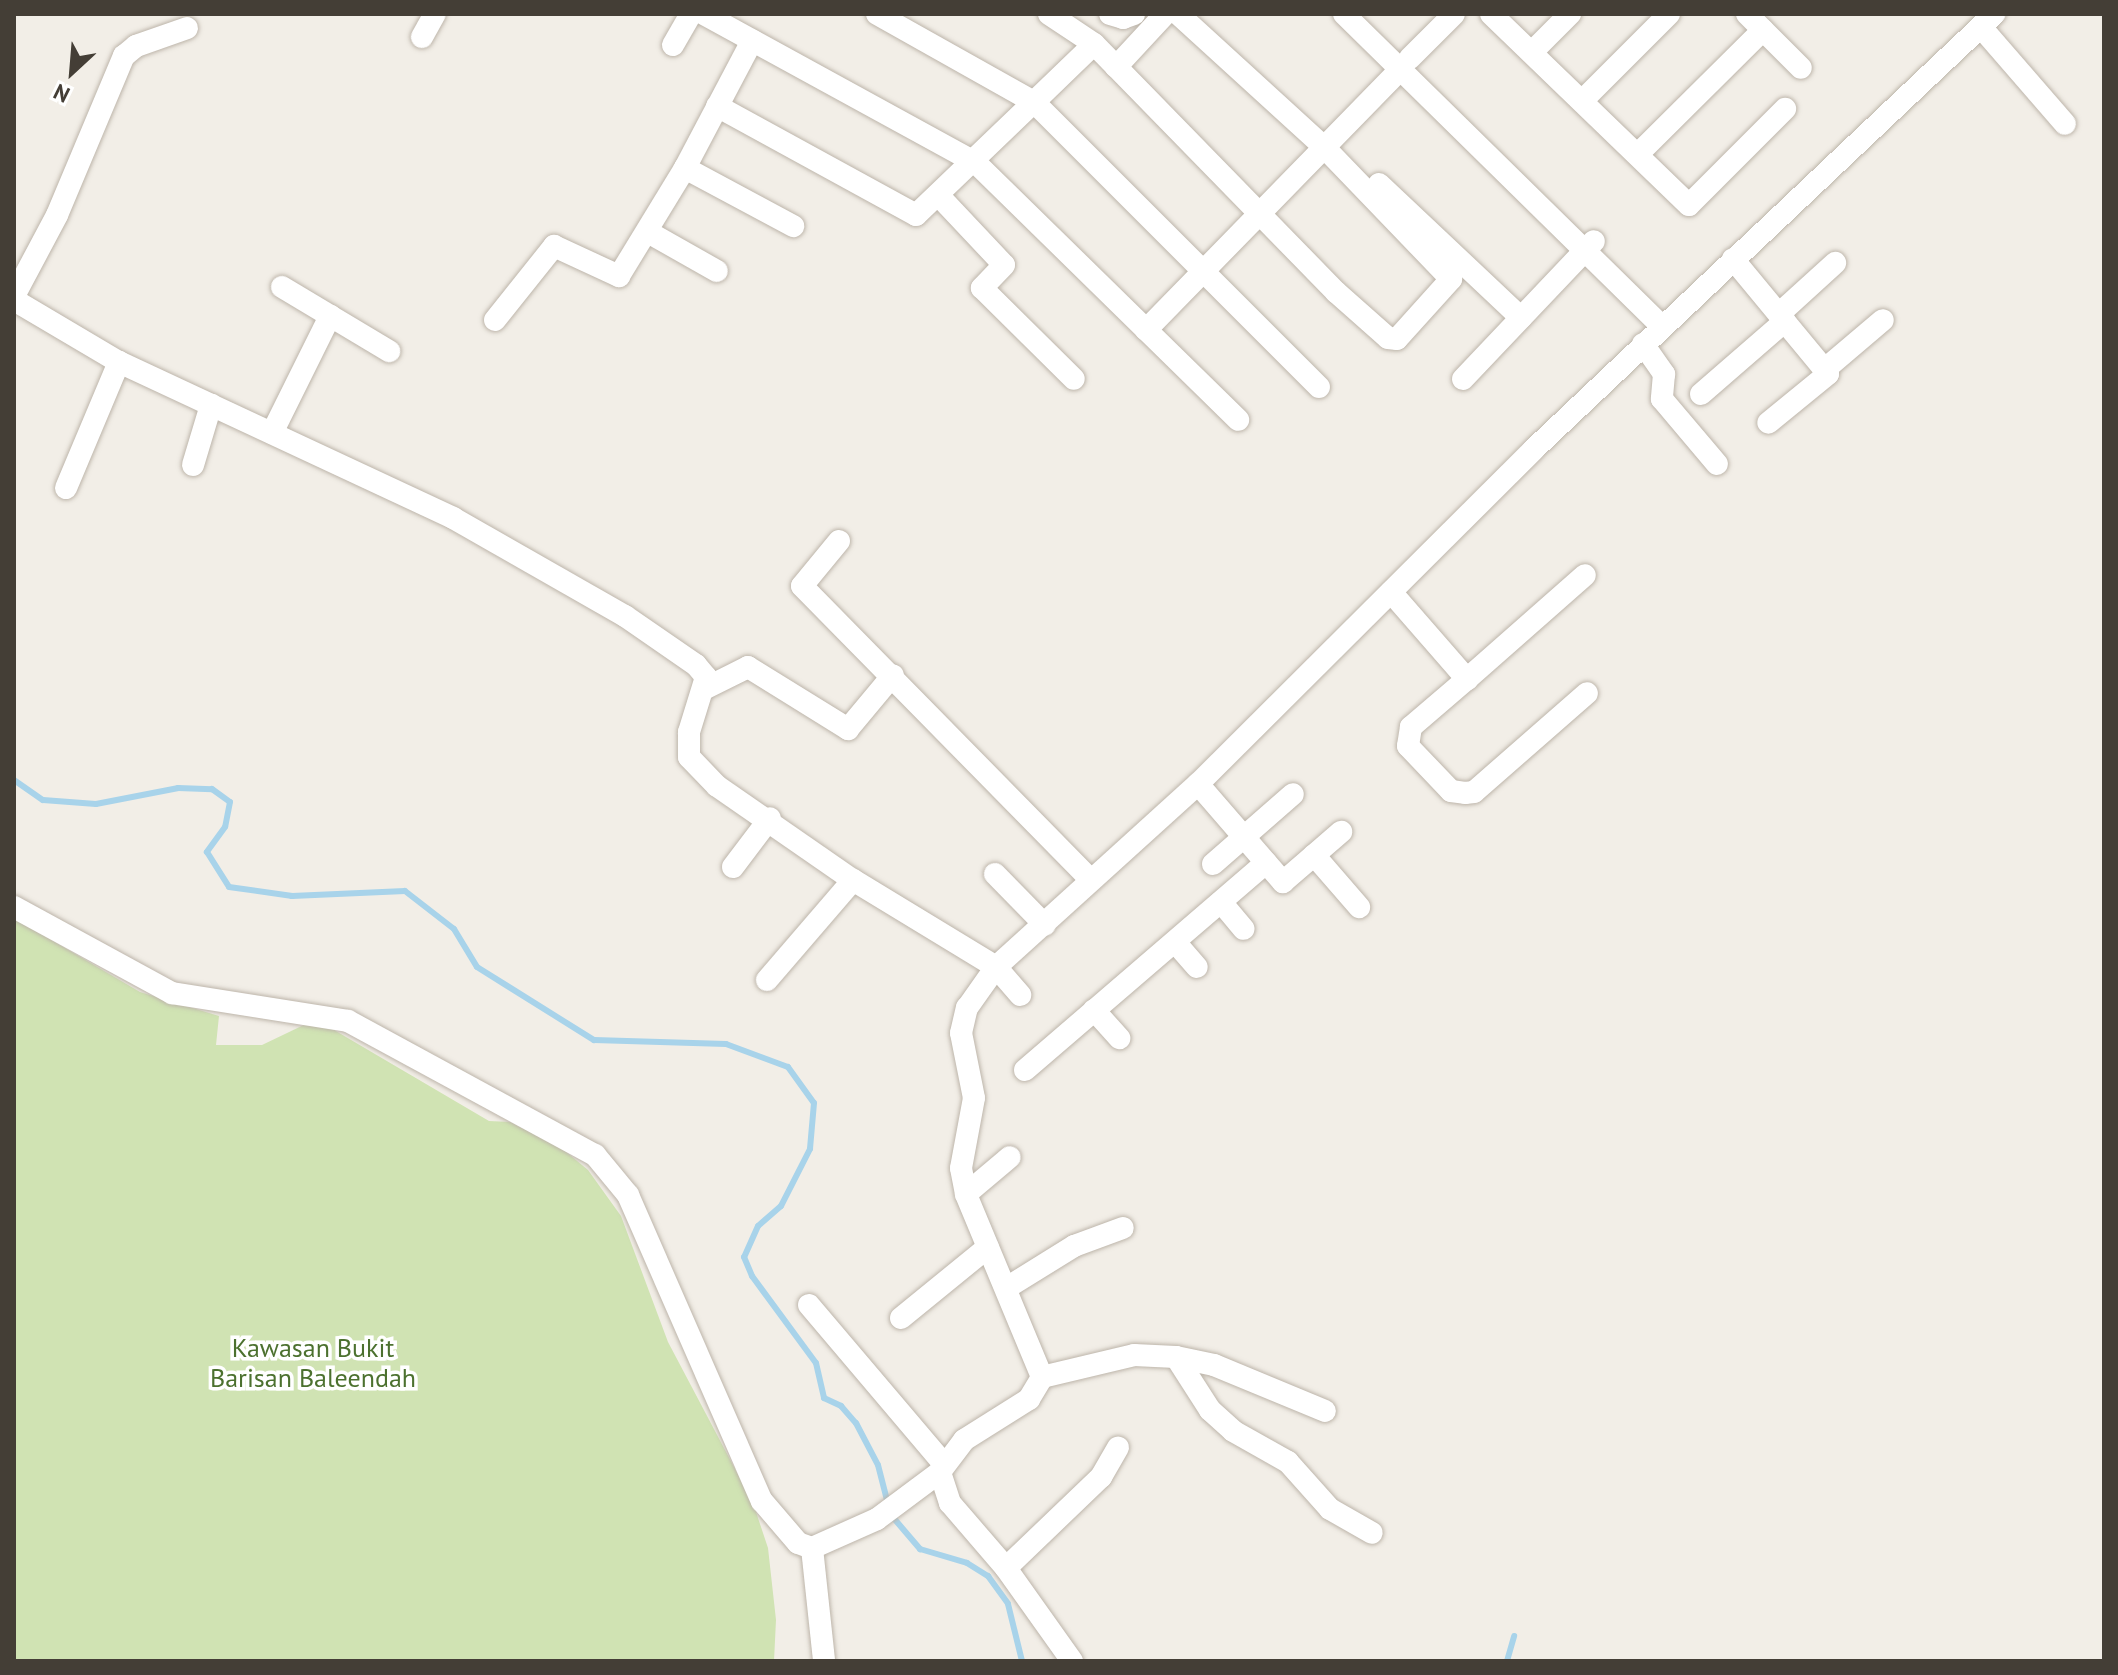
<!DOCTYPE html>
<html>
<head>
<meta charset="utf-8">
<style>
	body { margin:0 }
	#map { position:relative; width:2118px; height:1675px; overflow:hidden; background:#f2eee7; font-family:"PT Sans",sans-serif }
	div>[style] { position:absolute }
	.green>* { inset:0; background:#d0e3b3 }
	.stream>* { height:6px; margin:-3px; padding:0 3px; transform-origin:3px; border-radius:3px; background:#a8d3ea }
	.roads { filter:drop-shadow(0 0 2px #bdb5aa) drop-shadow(0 0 2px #bdb5aa) }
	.street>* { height:22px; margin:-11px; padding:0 11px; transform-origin:11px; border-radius:11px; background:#fff }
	span { translate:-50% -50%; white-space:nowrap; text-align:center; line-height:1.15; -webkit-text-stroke:7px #fff; paint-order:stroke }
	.park-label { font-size:26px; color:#4c712f }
	.frame { position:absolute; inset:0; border:16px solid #443e36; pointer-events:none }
	.north { position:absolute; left:32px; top:32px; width:80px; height:80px; -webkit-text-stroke:6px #fff; paint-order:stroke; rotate:206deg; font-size:22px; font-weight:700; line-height:32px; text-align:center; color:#443e36 }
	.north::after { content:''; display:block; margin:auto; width:28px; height:36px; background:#443e36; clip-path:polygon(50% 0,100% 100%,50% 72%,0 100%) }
</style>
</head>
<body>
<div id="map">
	<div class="green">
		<i style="clip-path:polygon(14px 918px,140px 992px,219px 1016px,216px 1045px,262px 1045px,310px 1022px,329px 1027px,489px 1121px,510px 1122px,559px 1146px,588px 1170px,621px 1216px,668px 1342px,753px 1503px,768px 1548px,776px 1620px,774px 1661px,14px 1661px)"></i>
	</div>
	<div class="stream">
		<i style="left:14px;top:780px;width:35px;rotate:35deg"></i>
		<i style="left:43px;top:800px;width:53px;rotate:4.3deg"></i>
		<i style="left:96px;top:804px;width:84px;rotate:-11deg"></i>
		<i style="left:178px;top:788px;width:34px;rotate:2deg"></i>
		<i style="left:212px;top:789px;width:22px;rotate:36deg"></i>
		<i style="left:230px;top:802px;width:25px;rotate:101deg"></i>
		<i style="left:225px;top:827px;width:31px;rotate:126deg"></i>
		<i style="left:207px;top:852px;width:41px;rotate:57.8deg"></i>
		<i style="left:229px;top:887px;width:64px;rotate:8.1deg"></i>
		<i style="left:292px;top:896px;width:113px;rotate:-2.5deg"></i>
		<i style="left:405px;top:891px;width:62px;rotate:37.8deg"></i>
		<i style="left:454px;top:929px;width:44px;rotate:58.8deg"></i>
		<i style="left:477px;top:967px;width:138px;rotate:32deg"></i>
		<i style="left:594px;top:1040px;width:132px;rotate:1.7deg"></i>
		<i style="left:726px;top:1044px;width:66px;rotate:20.4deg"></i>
		<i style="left:788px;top:1067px;width:44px;rotate:54.2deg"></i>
		<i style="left:814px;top:1103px;width:46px;rotate:95deg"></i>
		<i style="left:810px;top:1149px;width:64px;rotate:117deg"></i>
		<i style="left:781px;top:1206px;width:30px;rotate:139deg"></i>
		<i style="left:758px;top:1226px;width:34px;rotate:114deg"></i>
		<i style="left:744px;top:1257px;width:21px;rotate:67deg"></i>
		<i style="left:752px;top:1276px;width:108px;rotate:53.7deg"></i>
		<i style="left:816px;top:1363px;width:36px;rotate:77deg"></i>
		<i style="left:824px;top:1398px;width:19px;rotate:25deg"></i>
		<i style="left:841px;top:1406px;width:23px;rotate:49deg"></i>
		<i style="left:856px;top:1423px;width:47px;rotate:62.4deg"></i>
		<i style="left:878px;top:1465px;width:40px;rotate:75.6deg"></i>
		<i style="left:891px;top:1515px;width:45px;rotate:49.5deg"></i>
		<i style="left:920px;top:1549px;width:49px;rotate:16.6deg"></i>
		<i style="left:967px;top:1563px;width:25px;rotate:32deg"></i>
		<i style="left:988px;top:1576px;width:34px;rotate:54deg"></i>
		<i style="left:1008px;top:1604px;width:59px;rotate:76.2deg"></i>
		<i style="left:1507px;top:1661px;width:26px;rotate:-74deg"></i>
	</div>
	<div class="roads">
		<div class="street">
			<i style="left:704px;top:14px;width:310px;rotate:28.7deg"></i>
			<i style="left:976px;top:163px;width:367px;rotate:44.4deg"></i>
			<i style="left:877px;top:14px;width:180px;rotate:29.3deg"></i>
			<i style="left:1034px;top:102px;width:83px;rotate:-44deg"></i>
			<i style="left:1049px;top:14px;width:54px;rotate:33.7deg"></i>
			<i style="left:1094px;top:44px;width:347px;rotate:45.7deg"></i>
			<i style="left:1336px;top:292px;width:69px;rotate:41.5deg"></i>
			<i style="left:1388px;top:338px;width:9px;rotate:6deg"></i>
			<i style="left:1397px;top:339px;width:81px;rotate:-48deg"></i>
			<i style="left:1451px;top:279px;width:182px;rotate:-133.9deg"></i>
			<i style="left:1325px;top:148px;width:199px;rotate:-137.6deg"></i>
			<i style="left:1110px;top:14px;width:14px;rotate:17deg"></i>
			<i style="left:1123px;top:18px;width:12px;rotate:-20deg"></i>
			<i style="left:1344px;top:14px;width:445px;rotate:44.5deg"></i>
			<i style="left:1491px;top:14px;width:275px;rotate:44deg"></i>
			<i style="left:1689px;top:205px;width:136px;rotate:-45deg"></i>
			<i style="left:1747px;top:14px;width:76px;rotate:45deg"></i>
			<i style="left:1981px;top:27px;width:128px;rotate:49.1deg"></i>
			<i style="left:422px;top:37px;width:26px;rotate:-61deg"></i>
			<i style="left:673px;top:45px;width:36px;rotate:-60deg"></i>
			<i style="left:1532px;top:52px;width:54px;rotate:-45deg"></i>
			<i style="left:1410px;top:58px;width:62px;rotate:-45deg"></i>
			<i style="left:1116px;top:67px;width:72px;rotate:-47.2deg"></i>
			<i style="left:1582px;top:101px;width:123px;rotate:-45deg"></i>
			<i style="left:717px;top:106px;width:227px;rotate:28.7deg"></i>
			<i style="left:916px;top:215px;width:163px;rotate:-43.8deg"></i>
			<i style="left:1034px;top:102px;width:403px;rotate:45deg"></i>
			<i style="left:1638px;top:154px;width:176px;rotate:-44.8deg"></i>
			<i style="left:685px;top:168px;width:123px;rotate:28.2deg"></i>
			<i style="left:1379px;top:184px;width:195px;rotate:43.3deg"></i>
			<i style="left:940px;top:197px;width:93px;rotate:46.7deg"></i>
			<i style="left:1004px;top:265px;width:32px;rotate:134deg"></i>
			<i style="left:982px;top:288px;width:129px;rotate:44.7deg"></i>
			<i style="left:648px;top:232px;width:79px;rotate:29.5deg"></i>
			<i style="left:1733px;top:259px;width:149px;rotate:50.4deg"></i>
			<i style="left:1828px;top:374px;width:77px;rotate:140.8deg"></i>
			<i style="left:282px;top:287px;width:125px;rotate:30.9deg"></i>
			<i style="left:14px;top:296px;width:92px;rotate:-62deg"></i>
			<i style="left:57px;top:215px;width:173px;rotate:-67.2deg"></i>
			<i style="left:124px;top:56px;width:16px;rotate:-40deg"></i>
			<i style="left:136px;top:46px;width:54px;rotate:-19.4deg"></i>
			<i style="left:14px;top:300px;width:122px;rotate:30.6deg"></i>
			<i style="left:119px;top:362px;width:369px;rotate:25deg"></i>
			<i style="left:453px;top:518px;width:198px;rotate:29.7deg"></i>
			<i style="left:625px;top:616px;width:86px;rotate:34.6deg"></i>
			<i style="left:696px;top:665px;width:16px;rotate:50deg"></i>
			<i style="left:706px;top:677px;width:58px;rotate:107.2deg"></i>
			<i style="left:689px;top:732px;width:25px;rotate:90deg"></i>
			<i style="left:689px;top:757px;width:40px;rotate:46deg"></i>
			<i style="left:717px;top:786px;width:165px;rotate:34.7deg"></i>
			<i style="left:853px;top:880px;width:167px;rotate:31.3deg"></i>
			<i style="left:996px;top:967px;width:37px;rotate:49deg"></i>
			<i style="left:1779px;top:314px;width:76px;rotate:-42.3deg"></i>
			<i style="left:495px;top:320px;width:95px;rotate:-51.4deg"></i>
			<i style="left:554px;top:246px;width:72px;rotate:24.8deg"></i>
			<i style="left:619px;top:276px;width:127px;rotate:-58.6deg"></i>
			<i style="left:685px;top:168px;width:144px;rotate:-62.2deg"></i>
			<i style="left:1146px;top:330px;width:365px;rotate:-45.7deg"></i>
			<i style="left:1643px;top:344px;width:37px;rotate:55deg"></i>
			<i style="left:1664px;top:374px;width:25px;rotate:95deg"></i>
			<i style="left:1662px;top:399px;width:85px;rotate:49.8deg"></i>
			<i style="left:1824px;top:370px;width:77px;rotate:-40.3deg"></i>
			<i style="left:1463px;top:379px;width:190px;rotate:-46.5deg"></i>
			<i style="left:1701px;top:394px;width:111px;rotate:-41deg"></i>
			<i style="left:272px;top:433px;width:131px;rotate:-63.6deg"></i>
			<i style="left:193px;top:465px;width:63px;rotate:-73.3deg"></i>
			<i style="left:66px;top:488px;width:137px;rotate:-67.2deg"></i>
			<i style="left:839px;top:541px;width:58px;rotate:129.4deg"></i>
			<i style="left:802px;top:586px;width:412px;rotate:45.5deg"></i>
			<i style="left:1391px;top:592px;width:116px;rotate:48.9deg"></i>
			<i style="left:1467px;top:679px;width:157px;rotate:-41.4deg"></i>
			<i style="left:1467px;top:679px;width:74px;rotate:139.4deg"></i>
			<i style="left:1411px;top:727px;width:19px;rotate:99deg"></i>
			<i style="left:1408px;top:746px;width:62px;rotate:46.3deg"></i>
			<i style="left:1451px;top:791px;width:14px;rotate:8deg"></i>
			<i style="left:1465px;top:793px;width:9px;rotate:-6deg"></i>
			<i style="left:1474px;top:792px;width:150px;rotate:-41.2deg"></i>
			<i style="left:704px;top:689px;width:49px;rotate:-26.6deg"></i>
			<i style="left:748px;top:667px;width:118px;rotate:31.8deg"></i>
			<i style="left:848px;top:729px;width:70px;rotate:-50.2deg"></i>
			<i style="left:1198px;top:784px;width:130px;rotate:49.1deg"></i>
			<i style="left:1283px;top:882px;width:77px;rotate:-40.8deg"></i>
			<i style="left:1314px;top:855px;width:69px;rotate:49.1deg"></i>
			<i style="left:1213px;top:864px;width:106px;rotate:-41.2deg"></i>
			<i style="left:733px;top:867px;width:61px;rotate:-52.9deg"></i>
			<i style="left:995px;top:874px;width:71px;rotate:45.6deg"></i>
			<i style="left:1221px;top:902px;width:35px;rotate:50deg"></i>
			<i style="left:14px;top:907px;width:180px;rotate:28.6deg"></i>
			<i style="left:172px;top:993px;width:178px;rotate:9deg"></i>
			<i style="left:348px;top:1021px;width:281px;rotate:28.5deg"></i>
			<i style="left:595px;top:1155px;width:52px;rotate:50.5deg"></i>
			<i style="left:628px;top:1195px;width:334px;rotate:66.4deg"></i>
			<i style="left:762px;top:1501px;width:55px;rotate:49.4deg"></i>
			<i style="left:798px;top:1543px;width:15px;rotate:20deg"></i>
			<i style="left:812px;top:1548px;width:71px;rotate:-24deg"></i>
			<i style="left:877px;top:1519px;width:79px;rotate:-36.7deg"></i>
			<i style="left:1175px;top:942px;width:33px;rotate:49deg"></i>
			<i style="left:767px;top:980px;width:132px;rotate:-49.3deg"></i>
			<i style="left:1094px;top:1010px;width:38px;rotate:48deg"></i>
			<i style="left:1025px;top:1070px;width:318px;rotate:-40.7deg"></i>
			<i style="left:966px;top:1194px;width:57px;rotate:-40.1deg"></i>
			<i style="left:1008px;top:1287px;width:78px;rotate:-31.8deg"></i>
			<i style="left:1074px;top:1246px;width:52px;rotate:-20.2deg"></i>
			<i style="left:809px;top:1305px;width:209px;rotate:49.7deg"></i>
			<i style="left:901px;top:1318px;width:112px;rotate:-39.2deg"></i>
			<i style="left:1176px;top:1357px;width:63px;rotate:57.3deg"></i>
			<i style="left:1210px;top:1410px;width:31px;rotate:42deg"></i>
			<i style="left:1233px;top:1431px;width:63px;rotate:29.4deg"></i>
			<i style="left:1288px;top:1462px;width:63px;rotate:48.2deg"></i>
			<i style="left:1330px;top:1509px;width:48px;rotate:29.7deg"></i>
			<i style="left:1042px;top:1377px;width:95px;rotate:-13.4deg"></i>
			<i style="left:1134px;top:1355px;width:42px;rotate:2.7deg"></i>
			<i style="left:1176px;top:1357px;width:39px;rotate:12deg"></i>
			<i style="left:1214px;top:1365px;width:120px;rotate:22.5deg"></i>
			<i style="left:812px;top:1548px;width:114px;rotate:83.9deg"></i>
			<i style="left:1006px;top:1568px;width:132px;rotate:-43.8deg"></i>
			<i style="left:1101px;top:1477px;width:34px;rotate:-60deg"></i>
			<i style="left:1072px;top:1661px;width:114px;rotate:-125.4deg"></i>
			<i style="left:1006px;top:1568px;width:86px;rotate:-130.7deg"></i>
			<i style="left:950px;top:1503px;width:33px;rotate:-108deg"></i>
			<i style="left:940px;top:1472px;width:40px;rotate:-53deg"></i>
			<i style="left:964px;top:1440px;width:77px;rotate:-32.2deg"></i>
			<i style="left:1029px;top:1399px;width:26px;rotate:-59deg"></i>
			<i style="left:1042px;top:1377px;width:198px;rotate:-112.6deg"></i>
			<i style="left:966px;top:1194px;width:26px;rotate:-101deg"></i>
			<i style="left:961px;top:1168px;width:71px;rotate:-79.5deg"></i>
			<i style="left:974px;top:1098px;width:66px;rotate:-101.3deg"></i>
			<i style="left:961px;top:1033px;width:26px;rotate:-77deg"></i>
			<i style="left:967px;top:1008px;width:50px;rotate:-54.7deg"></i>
			<i style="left:996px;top:967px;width:273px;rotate:-42.2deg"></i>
			<i style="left:1198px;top:784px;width:473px;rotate:-44.9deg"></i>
			<i style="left:1533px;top:450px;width:635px;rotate:-43.4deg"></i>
		</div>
	</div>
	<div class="park-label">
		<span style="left:313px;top:1363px">Kawasan Bukit<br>Barisan Baleendah</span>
	</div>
	<div class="frame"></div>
	<div class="north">N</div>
</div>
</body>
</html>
